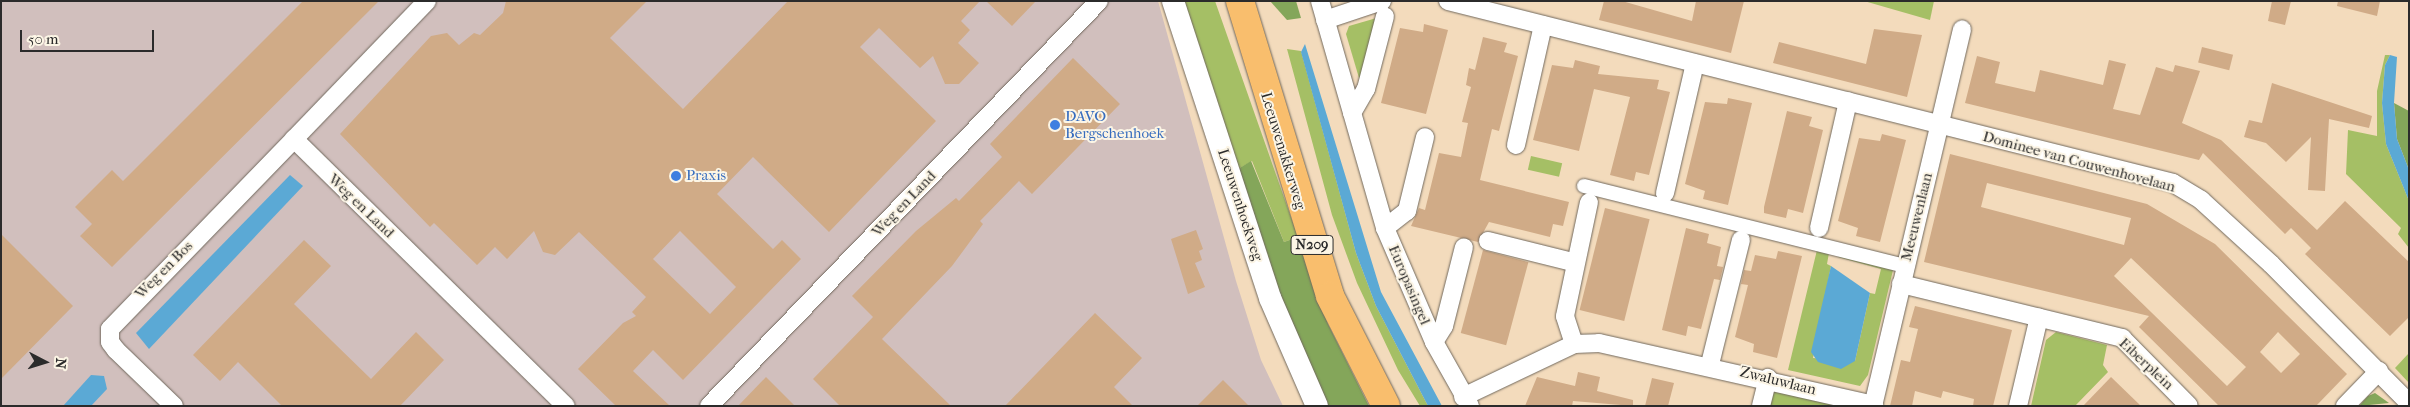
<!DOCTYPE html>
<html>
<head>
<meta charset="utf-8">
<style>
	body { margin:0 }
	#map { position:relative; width:2410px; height:407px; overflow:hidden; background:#f3dbbc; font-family:"IM FELL French Canon",serif }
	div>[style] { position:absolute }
	.industrial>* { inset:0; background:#d1bfbd }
	.green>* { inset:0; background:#a5bf65; transform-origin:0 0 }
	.forest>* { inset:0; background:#84a65a }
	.water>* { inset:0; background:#5ba9d5 }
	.building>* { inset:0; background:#d0ab87; transform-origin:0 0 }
	.roads { filter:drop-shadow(0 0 1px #71695e) drop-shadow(0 0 1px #71695e) }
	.pedestrian>* { height:14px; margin:-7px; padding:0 7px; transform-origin:7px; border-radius:7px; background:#fff }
	.minor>* { height:18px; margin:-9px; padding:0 9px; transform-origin:9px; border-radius:9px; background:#fff }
	.tertiary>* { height:22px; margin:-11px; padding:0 11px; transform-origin:11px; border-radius:11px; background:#fff }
	.primary>* { height:28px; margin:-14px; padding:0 14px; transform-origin:14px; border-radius:14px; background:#f9be6d }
	.dots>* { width:14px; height:14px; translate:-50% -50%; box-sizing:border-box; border:2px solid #fcf5e5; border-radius:50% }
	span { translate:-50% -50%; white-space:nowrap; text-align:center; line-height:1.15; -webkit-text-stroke:4px #fcf5e5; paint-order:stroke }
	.shield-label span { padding:1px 4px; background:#fcf5e5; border:1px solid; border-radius:4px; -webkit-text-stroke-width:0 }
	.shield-label { font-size:14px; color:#2b2b2b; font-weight:700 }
	.shop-label { font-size:15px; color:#366cbe }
	.left { translate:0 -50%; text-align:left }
	.street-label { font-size:15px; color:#2b2b2b }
	.frame { position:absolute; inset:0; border:2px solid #2b2b2b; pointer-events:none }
	.north { position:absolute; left:20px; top:337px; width:50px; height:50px; -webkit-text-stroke:4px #fcf5e5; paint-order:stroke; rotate:95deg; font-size:14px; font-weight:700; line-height:20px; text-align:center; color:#2b2b2b }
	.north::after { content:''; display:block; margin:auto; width:18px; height:22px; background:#2b2b2b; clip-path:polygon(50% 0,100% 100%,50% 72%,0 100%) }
	.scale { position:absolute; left:20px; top:30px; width:134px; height:22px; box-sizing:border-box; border:2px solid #2b2b2b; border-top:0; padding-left:6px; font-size:15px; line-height:18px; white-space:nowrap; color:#2b2b2b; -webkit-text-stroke:4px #fcf5e5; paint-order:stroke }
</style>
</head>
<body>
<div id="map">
	<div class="industrial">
		<i style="clip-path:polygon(1px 1px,1158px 1px,1236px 281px,1261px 360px,1283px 406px,1px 406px)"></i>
	</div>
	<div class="green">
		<i style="clip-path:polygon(1183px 1px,1215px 1px,1298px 237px,1284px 242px,1252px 161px,1238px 169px)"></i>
		<i style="clip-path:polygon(1864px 1px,1934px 1px,1930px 20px)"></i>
		<i style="clip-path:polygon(1380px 17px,1362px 88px,1346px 34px,1349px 26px)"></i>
		<i style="clip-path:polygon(1287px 49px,1301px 51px,1356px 253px,1376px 306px,1428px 406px,1420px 406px,1398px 370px,1357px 283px,1332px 215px)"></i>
		<i style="clip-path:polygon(2385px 55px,2390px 55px,2385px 65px,2382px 103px,2386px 144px,2409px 201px,2409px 248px,2398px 234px,2401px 228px,2346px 174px,2348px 130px,2377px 136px,2377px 91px)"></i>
		<i style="left:1531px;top:156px;width:32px;height:14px;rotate:13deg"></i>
		<i style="clip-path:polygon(1817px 250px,1829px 253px,1827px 264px,1831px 266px,1813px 358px,1855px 361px,1870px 293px,1875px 294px,1881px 269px,1838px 257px,1839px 252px,1894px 266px,1868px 375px,1860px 386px,1788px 370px)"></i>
		<i style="clip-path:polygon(2056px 332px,2107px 345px,2103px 365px,2108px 372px,2075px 406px,2031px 406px,2046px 340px)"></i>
		<i style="clip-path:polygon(2409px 353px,2409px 383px,2395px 368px)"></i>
		<i style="clip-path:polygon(1772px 388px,1849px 406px,1767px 406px)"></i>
	</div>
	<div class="forest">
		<i style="clip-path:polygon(1270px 1px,1296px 1px,1301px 18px,1287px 20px)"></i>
		<i style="clip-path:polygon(2394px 103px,2409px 111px,2409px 170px,2397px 139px)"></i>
		<i style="clip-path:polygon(1251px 161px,1284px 242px,1298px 237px,1328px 324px,1369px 406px,1325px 406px,1297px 352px,1238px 169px)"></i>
		<i style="clip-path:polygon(2375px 393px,2389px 403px,2359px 406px,2368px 396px)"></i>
	</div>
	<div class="water">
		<i style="clip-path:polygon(1305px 44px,1381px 292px,1442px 406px,1428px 406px,1376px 306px,1356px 253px,1301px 52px)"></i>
		<i style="clip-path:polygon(2390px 55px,2397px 57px,2394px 103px,2397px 139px,2409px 170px,2409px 201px,2386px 144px,2382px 103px,2385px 65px)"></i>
		<i style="clip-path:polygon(290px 175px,303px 186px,149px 349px,136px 333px)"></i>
		<i style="clip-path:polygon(1831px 266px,1870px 293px,1855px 361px,1841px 369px,1818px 362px,1811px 352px)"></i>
		<i style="clip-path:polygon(91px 375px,104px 376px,107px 389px,91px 406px,63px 406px)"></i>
	</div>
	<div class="building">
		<i style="clip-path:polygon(303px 1px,379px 1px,112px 267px,80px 236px,92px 224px,75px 207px,112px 170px,123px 181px)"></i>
		<i style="clip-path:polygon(evenodd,506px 1px,647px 1px,610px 38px,683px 109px,788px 1px,980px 1px,961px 21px,970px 30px,958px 43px,979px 63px,959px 84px,945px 84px,933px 56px,920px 68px,879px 28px,860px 47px,936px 121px,829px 232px,753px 157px,717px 194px,773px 249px,782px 240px,801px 259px,683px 380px,653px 350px,633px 371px,670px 406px,616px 406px,578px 369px,623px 323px,636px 316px,632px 312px,646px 297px,579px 232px,555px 255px,543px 252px,534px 231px,507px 259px,495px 247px,477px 265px,434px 223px,430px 227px,340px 134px,431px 36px,447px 33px,459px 45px,474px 33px,480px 35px,503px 13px,506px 1px,680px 231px,736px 287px,710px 314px,653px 259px,680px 231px)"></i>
		<i style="clip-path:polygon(986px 1px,1036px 1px,1012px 26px)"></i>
		<i style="clip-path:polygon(1604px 1px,1622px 1px,1692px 21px,1696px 1px,1744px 1px,1731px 53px,1599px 20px)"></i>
		<i style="clip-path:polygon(2272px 1px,2291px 1px,2285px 25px,2268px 21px)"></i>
		<i style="clip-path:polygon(2338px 1px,2380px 1px,2377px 16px,2337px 6px)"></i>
		<i style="clip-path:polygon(1424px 24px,1448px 30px,1426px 114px,1381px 103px,1400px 28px,1423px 32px)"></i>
		<i style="clip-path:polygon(1874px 29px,1922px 35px,1907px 97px,1773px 63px,1779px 42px,1866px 64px)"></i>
		<i style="clip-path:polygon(1483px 37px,1507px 43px,1504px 52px,1518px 56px,1499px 131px,1492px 129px,1480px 180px,1569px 202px,1563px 226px,1553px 224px,1550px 237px,1489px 222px,1478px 242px,1411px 226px,1419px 208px,1425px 210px,1439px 153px,1461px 157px,1468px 123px,1462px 122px,1471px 87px,1466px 85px,1469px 68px,1475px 70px)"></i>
		<i style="left:2202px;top:47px;width:32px;height:16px;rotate:14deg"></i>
		<i style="clip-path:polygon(1977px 56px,2000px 62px,1995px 83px,2035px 92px,2040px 70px,2103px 85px,2109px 60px,2126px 64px,2113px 109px,2140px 115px,2156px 67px,2173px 72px,2175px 65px,2200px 71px,2182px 123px,2221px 140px,2317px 230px,2345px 201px,2409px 262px,2409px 317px,2390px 336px,2305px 254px,2311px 248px,2291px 228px,2285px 234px,2203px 153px,2199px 160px,1965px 103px)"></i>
		<i style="clip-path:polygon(1073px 58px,1120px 104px,1032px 194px,1019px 181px,980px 221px,983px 224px,952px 266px,882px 339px,951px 406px,840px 406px,813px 379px,873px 317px,852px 296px,916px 231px,956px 198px,959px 201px,1002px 157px,990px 144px)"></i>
		<i style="clip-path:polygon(1575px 60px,1600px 66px,1598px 74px,1659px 80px,1657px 89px,1670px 92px,1649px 175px,1636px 172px,1634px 181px,1610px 175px,1630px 97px,1594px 89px,1579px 151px,1533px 140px,1552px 65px,1573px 68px)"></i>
		<i style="clip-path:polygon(2272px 83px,2372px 116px,2369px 128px,2329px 119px,2325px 191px,2308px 190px,2311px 137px,2286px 162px,2266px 143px,2244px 137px,2249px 120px,2262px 123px)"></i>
		<i style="clip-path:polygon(1728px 98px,1752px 103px,1728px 205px,1703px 199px,1705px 191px,1685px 184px,1705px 102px,1727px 104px)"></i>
		<i style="clip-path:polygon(1787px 111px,1812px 117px,1809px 126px,1823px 130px,1803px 213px,1788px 209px,1786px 218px,1764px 213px,1764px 207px)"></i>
		<i style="clip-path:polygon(1882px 134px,1906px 140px,1880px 242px,1856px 236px,1858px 228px,1838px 221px,1859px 138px,1880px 141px)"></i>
		<i style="clip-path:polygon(evenodd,1950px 154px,2147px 204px,2215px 244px,2347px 374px,2316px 406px,2219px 406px,2139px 327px,2149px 316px,1924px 262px,1950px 154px,1987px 183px,2131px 218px,2124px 245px,1981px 207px,1987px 183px,1950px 154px,2131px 258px,2246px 367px,2227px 386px,2114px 276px,2131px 258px,1950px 154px,2278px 332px,2300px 354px,2281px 373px,2260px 352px,2278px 332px)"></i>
		<i style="left:1605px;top:208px;width:46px;height:105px;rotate:14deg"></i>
		<i style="clip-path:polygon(1686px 228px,1709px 234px,1707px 243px,1721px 247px,1717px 266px,1723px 267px,1720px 280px,1714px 279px,1701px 329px,1688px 326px,1686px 336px,1662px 330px)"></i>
		<i style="clip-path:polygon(1196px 230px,1203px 249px,1199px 251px,1202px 260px,1195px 263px,1205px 287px,1188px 294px,1171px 239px)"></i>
		<i style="clip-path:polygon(1px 234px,73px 306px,1px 379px)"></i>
		<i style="clip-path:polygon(304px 240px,331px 266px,294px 304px,371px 379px,416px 332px,444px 360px,400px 406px,282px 406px,238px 362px,220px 381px,193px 355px)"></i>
		<i style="left:1483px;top:250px;width:47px;height:86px;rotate:15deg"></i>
		<i style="clip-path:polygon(1778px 251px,1802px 256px,1777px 358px,1753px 352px,1754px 344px,1735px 337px,1748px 285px,1741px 284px,1744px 270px,1751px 271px,1755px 255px,1776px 259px)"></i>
		<i style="clip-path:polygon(1915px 306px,2012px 330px,1993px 406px,1973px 406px,1974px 399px,1943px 391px,1941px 398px,1915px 391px,1912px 406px,1890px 406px,1901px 360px,1910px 362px,1918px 329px,1909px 327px)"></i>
		<i style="clip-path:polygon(1095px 313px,1142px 358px,1114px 387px,1133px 406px,1005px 406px)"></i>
		<i style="clip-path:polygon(1578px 372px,1600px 377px,1597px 391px,1633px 400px,1633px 406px,1573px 401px,1572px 406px,1525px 406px,1537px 377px,1575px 386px)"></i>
		<i style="clip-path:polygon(766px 377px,795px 406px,738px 406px)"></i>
		<i style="clip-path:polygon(2111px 377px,2141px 406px,2083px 406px)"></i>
		<i style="clip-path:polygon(1652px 378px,1674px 383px,1668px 406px,1645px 406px)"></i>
		<i style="clip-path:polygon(1223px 380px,1249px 406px,1197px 406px)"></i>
	</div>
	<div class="roads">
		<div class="pedestrian">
			<i style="left:1584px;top:186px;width:331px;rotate:14deg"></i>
		</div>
		<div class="minor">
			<i style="left:427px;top:1px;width:192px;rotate:133.9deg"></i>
			<i style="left:294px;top:139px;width:381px;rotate:44.5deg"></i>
			<i style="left:1320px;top:1px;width:236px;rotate:74deg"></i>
			<i style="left:1385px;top:228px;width:124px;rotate:66.7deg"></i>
			<i style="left:1434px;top:342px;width:73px;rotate:60.6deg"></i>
			<i style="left:1448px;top:1px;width:747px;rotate:14.09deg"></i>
			<i style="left:2173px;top:183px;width:33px;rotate:31deg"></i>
			<i style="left:2201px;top:200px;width:95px;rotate:42.4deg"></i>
			<i style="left:2271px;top:264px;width:196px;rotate:45.2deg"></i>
			<i style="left:1325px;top:20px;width:60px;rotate:-18.4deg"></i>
			<i style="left:1352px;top:113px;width:28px;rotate:-60deg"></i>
			<i style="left:1366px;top:89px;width:75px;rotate:-75.4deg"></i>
			<i style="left:1516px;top:145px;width:123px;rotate:-77.3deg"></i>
			<i style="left:1665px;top:193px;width:133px;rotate:-77deg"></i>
			<i style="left:1385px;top:228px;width:28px;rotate:-38deg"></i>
			<i style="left:1407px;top:211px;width:76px;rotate:-76.3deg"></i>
			<i style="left:1819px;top:228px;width:130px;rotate:-77.1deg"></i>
			<i style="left:1488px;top:241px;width:88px;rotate:13.9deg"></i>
			<i style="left:1901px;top:284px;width:228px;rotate:13.7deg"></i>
			<i style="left:2122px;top:338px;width:95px;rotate:45.4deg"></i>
			<i style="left:1434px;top:342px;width:19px;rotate:-58deg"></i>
			<i style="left:1444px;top:326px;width:81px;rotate:-75.8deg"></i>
			<i style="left:1574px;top:344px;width:29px;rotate:-108deg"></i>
			<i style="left:1565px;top:316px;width:116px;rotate:-78.1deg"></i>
			<i style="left:1710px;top:364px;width:128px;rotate:-76deg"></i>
			<i style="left:1463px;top:397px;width:123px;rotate:-25.5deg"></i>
			<i style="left:1574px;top:344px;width:25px;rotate:-2deg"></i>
			<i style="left:1599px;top:343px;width:282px;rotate:12.7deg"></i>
			<i style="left:174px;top:406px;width:81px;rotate:-136deg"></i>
			<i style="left:116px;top:350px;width:10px;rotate:-127deg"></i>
			<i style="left:110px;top:342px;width:13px;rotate:-90deg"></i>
			<i style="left:110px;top:329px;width:264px;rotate:-45.9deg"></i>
			<i style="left:709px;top:406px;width:562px;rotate:-46.08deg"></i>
			<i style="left:1761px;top:406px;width:29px;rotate:-76deg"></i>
			<i style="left:1873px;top:406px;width:387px;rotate:-76.7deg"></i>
			<i style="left:2018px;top:406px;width:91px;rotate:-76.7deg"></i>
			<i style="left:2345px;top:406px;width:49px;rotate:-45.8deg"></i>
		</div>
		<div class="tertiary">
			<i style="left:1173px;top:1px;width:312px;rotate:71.9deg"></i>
			<i style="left:1270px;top:298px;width:118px;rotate:66.5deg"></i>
		</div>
		<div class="primary">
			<i style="left:1240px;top:1px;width:308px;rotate:73deg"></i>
			<i style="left:1330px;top:296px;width:123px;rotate:63deg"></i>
		</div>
	</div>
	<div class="dots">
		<i style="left:1055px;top:125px;background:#3f7fe0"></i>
		<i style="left:676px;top:176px;background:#3f7fe0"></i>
	</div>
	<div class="shield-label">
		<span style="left:1312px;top:245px">N209</span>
	</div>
	<div class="shop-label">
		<span class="left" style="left:1065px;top:125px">DAVO<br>Bergschenhoek</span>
		<span class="left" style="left:686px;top:176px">Praxis</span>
	</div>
	<div class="street-label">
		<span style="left:1283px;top:151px;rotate:73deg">Leeuwenakkerweg</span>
		<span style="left:2079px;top:162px;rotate:15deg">Dominee van Couwenhovelaan</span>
		<span style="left:904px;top:204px;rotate:-46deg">Weg en Land</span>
		<span style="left:1240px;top:205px;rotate:72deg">Leeuwenhoekweg</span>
		<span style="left:361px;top:206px;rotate:44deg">Weg en Land</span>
		<span style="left:1917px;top:217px;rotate:-76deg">Meeuwenlaan</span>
		<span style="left:164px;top:270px;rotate:-45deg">Weg en Bos</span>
		<span style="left:1409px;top:285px;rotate:67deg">Europasingel</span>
		<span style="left:2146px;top:364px;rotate:43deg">Eiberplein</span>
		<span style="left:1778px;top:381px;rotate:14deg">Zwaluwlaan</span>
	</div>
	<div class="frame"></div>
	<div class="north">N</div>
	<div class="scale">50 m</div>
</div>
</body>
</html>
